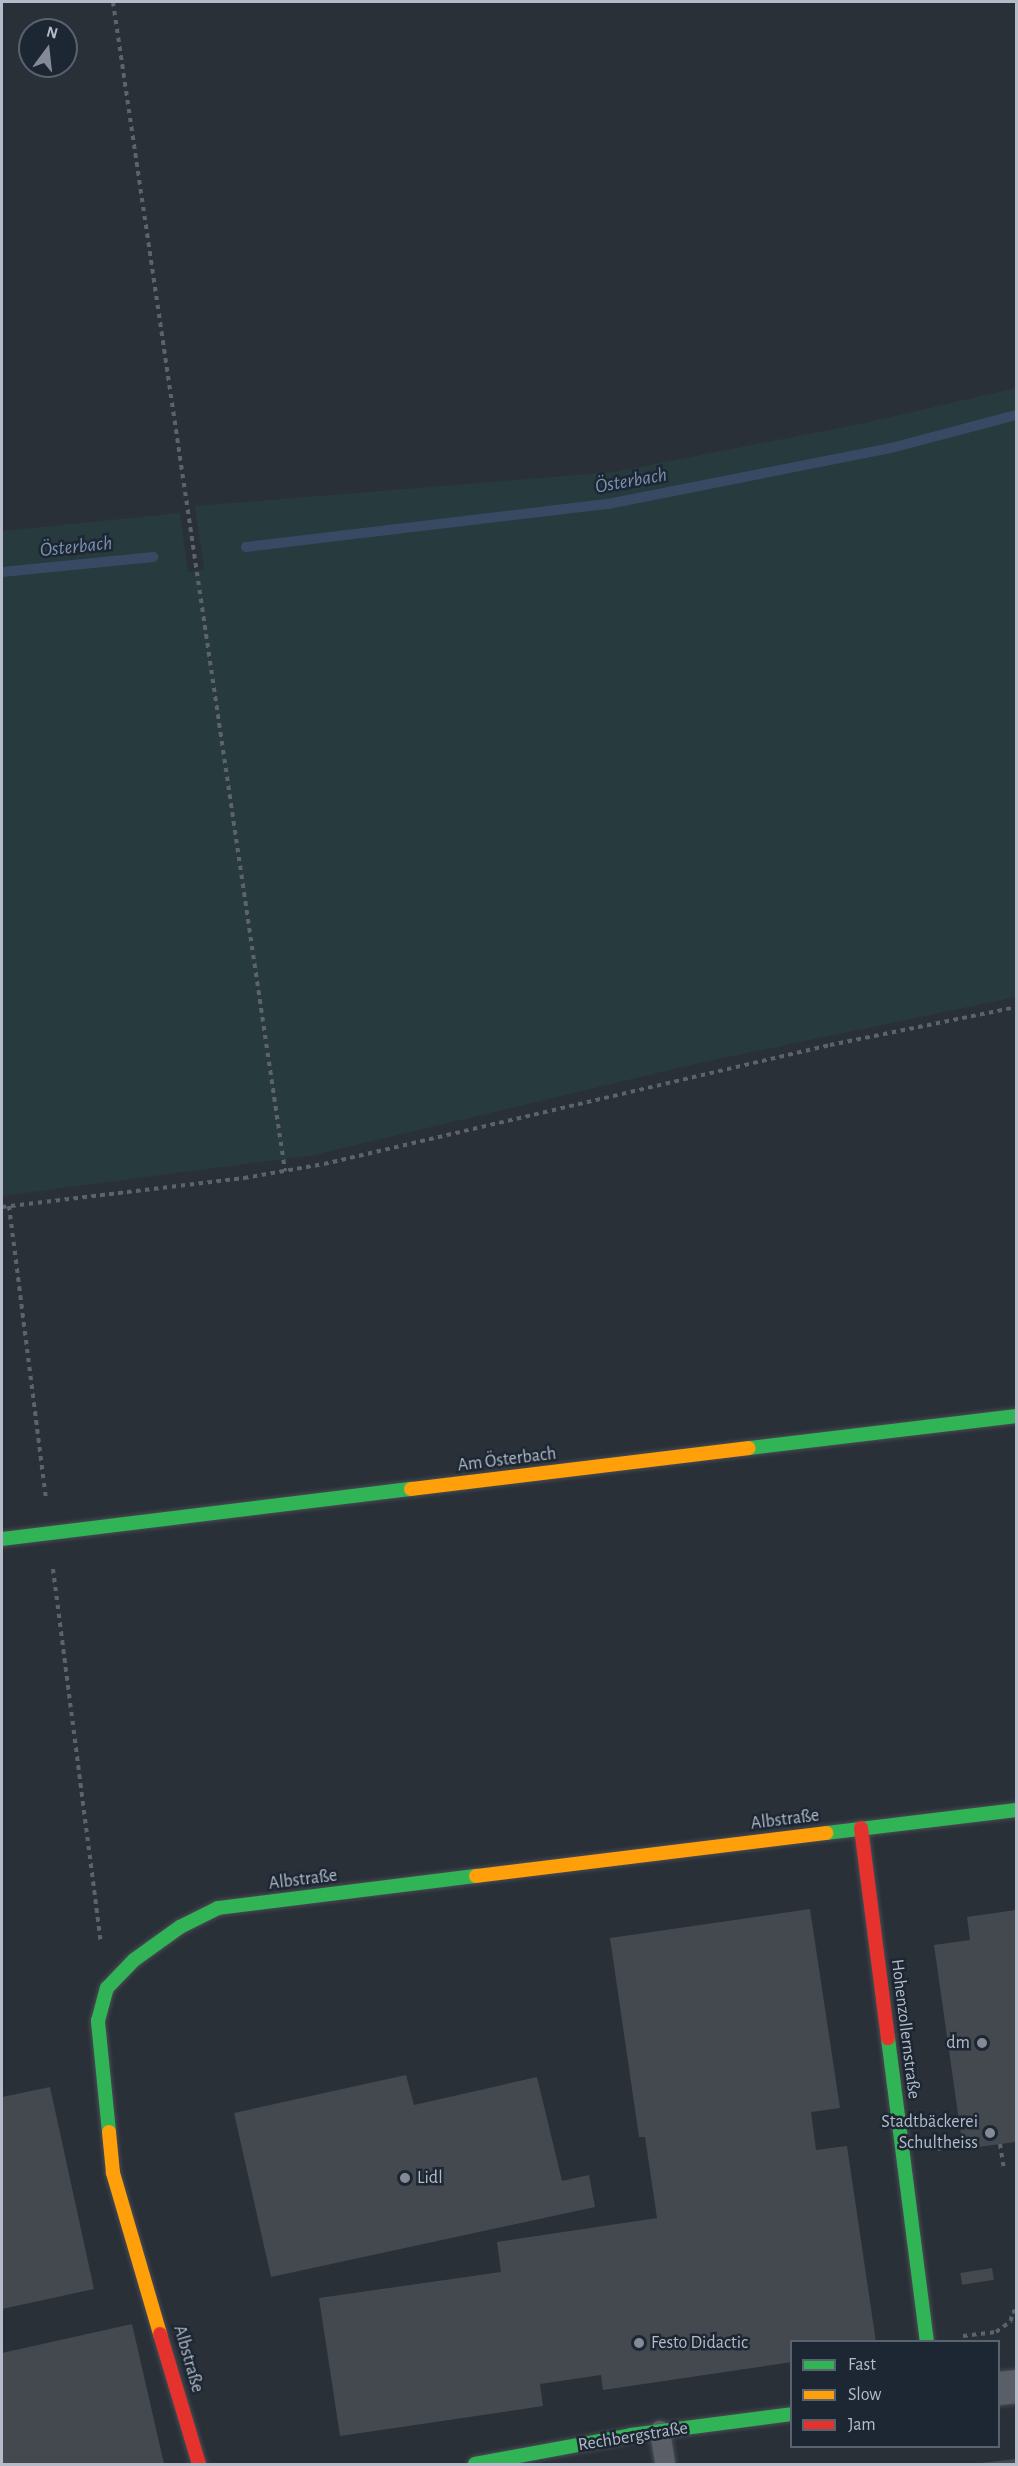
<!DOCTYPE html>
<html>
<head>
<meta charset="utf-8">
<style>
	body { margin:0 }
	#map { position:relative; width:1018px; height:2466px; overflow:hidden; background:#2a3038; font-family:"Alegreya Sans",sans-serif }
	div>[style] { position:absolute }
	.green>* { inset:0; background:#273a3e }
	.stream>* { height:10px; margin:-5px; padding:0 5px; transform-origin:5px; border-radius:5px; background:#384963 }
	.building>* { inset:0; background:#444950; transform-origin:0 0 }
	.path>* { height:4px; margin-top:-2px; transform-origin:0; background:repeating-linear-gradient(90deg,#5d636a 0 4.5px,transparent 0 9px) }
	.roads { filter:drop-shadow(0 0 2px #484c53) drop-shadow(0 0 2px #484c53) }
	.lane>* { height:20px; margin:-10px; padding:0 10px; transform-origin:10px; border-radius:10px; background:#5a5e66 }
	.street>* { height:33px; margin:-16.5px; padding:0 16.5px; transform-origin:16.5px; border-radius:16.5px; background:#5a5e66 }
	.fast>* { height:14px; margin:-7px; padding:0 7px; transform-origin:7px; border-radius:7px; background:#30b455 }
	.slow>* { height:14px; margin:-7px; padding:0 7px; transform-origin:7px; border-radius:7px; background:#ff9f0a }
	.jam>* { height:14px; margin:-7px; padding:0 7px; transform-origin:7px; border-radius:7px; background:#e5322d }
	.dots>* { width:16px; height:16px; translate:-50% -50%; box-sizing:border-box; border:3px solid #1d2633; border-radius:50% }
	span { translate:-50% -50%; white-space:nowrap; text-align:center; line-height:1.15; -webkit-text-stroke:5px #1d2633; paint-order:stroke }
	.street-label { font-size:18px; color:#b4bcc9 }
	.poi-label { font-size:18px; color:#b4bcc9 }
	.right { translate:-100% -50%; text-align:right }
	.left { translate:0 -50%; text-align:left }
	.water-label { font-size:20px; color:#7c92b1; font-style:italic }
	.frame { position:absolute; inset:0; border:3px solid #b4bcc9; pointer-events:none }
	.legend { position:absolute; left:790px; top:2340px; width:210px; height:108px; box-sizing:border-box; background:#1d2633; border:2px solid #59626f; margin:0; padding:8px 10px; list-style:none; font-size:18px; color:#b4bcc9 }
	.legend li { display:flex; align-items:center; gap:12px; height:30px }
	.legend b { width:30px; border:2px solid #59626f }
	.north { position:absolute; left:18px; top:18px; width:60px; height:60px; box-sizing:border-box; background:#1d2633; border:2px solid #59626f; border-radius:50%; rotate:15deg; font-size:16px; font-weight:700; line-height:24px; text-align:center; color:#b4bcc9 }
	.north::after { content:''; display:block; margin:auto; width:21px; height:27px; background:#848b96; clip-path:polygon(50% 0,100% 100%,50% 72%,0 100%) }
</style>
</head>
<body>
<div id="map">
	<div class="green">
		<i style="clip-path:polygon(1016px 388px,1016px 997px,699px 1063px,314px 1155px,2px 1196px,2px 531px,180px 513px,188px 572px,204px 569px,195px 506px,614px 472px,860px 424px)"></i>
	</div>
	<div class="stream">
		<i style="left:246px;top:547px;width:365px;rotate:-6.8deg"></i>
		<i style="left:608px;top:504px;width:288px;rotate:-11.2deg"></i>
		<i style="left:891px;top:448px;width:129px;rotate:-14.8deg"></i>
		<i style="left:2px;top:572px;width:152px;rotate:-5.7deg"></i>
	</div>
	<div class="building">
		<i style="clip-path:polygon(810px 1909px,840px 2108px,811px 2112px,816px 2150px,847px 2146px,876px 2342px,792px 2342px,792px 2362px,603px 2390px,601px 2375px,540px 2384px,543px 2406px,340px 2436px,319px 2298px,501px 2272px,497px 2242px,657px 2218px,645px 2137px,639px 2137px,610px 1938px)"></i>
		<i style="clip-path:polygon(1016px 1910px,1016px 2142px,963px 2149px,934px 1945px,970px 1940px,967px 1917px)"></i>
		<i style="clip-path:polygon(406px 2075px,414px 2105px,537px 2077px,562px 2181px,589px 2175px,595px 2207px,271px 2277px,234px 2113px)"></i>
		<i style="clip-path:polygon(50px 2087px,94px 2289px,2px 2309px,2px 2097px)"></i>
		<i style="left:992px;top:2268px;width:12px;height:32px;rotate:81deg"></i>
		<i style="clip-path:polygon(132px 2324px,164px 2464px,2px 2464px,2px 2353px)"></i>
		<i style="clip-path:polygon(1016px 2459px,1016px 2464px,981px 2464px,981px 2463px)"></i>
	</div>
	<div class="path">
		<i style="left:113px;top:2px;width:1182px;rotate:81.63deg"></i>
		<i style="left:9px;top:1206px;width:295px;rotate:82.8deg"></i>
		<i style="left:2px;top:1207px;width:244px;rotate:-6.8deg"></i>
		<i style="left:244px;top:1178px;width:81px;rotate:-9.9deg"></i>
		<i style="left:324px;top:1164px;width:520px;rotate:-13.23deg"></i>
		<i style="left:830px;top:1045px;width:190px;rotate:-11.5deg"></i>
		<i style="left:53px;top:1569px;width:377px;rotate:82.7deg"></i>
		<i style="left:1000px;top:2144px;width:25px;rotate:81deg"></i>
		<i style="left:937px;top:2149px;width:26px;rotate:-9deg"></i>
		<i style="left:963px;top:2336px;width:33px;rotate:-7deg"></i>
		<i style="left:996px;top:2332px;width:19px;rotate:-36deg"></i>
		<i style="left:1011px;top:2321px;width:9px;rotate:-84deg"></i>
		<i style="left:1012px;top:2312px;width:4px;rotate:-14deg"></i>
	</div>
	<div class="roads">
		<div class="lane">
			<i style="left:660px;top:2431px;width:33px;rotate:81deg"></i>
		</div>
		<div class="street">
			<i style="left:998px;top:2388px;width:18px;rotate:-6deg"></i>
		</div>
		<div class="fast">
			<i style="left:749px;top:1448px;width:269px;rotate:-6.8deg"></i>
			<i style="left:2px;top:1539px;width:412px;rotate:-7deg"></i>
			<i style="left:826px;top:1833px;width:191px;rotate:-6.9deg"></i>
			<i style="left:888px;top:2038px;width:306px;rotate:82.7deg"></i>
			<i style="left:109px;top:2132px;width:112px;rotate:-95.7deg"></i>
			<i style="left:98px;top:2021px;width:34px;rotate:-75deg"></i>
			<i style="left:107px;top:1988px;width:39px;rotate:-46deg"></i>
			<i style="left:134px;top:1960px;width:57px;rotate:-35.7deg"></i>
			<i style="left:180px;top:1927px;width:42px;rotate:-26.6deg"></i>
			<i style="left:218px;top:1908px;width:260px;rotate:-7.1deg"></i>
			<i style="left:475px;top:2464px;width:159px;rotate:-10.5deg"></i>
			<i style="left:631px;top:2435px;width:162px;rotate:-7.4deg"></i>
		</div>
		<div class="slow">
			<i style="left:411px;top:1489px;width:340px;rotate:-6.9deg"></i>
			<i style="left:476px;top:1876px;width:353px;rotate:-7deg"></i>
			<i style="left:109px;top:2132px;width:41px;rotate:84.4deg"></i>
			<i style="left:113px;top:2173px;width:168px;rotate:73.7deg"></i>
		</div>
		<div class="jam">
			<i style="left:861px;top:1828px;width:212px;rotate:82.7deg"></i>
			<i style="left:160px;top:2334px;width:136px;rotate:73.3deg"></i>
		</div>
	</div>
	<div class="dots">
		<i style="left:982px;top:2043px;background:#848b96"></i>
		<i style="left:990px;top:2133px;background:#848b96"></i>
		<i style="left:405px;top:2178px;background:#848b96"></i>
		<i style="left:639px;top:2343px;background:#848b96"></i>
	</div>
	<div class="street-label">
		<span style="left:507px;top:1460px;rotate:-7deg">Am Österbach</span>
		<span style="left:785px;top:1820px;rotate:-7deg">Albstraße</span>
		<span style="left:303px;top:1880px;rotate:-7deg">Albstraße</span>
		<span style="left:905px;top:2029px;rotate:83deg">Hohenzollernstraße</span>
		<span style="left:188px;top:2359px;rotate:74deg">Albstraße</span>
		<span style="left:633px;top:2437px;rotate:-9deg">Rechbergstraße</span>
	</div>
	<div class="poi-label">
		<span class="right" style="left:970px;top:2043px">dm</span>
		<span class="right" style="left:978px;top:2133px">Stadtbäckerei<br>Schultheiss</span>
		<span class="left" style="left:417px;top:2178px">Lidl</span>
		<span class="left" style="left:651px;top:2343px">Festo Didactic</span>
	</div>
	<div class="water-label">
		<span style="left:631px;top:481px;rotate:-10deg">Österbach</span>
		<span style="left:76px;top:547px;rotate:-6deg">Österbach</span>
	</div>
	<div class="frame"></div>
	<ul class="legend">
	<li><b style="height:8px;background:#30b455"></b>Fast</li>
	<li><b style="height:8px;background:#ff9f0a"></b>Slow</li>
	<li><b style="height:8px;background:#e5322d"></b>Jam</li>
	</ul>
	<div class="north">N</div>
</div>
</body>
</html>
